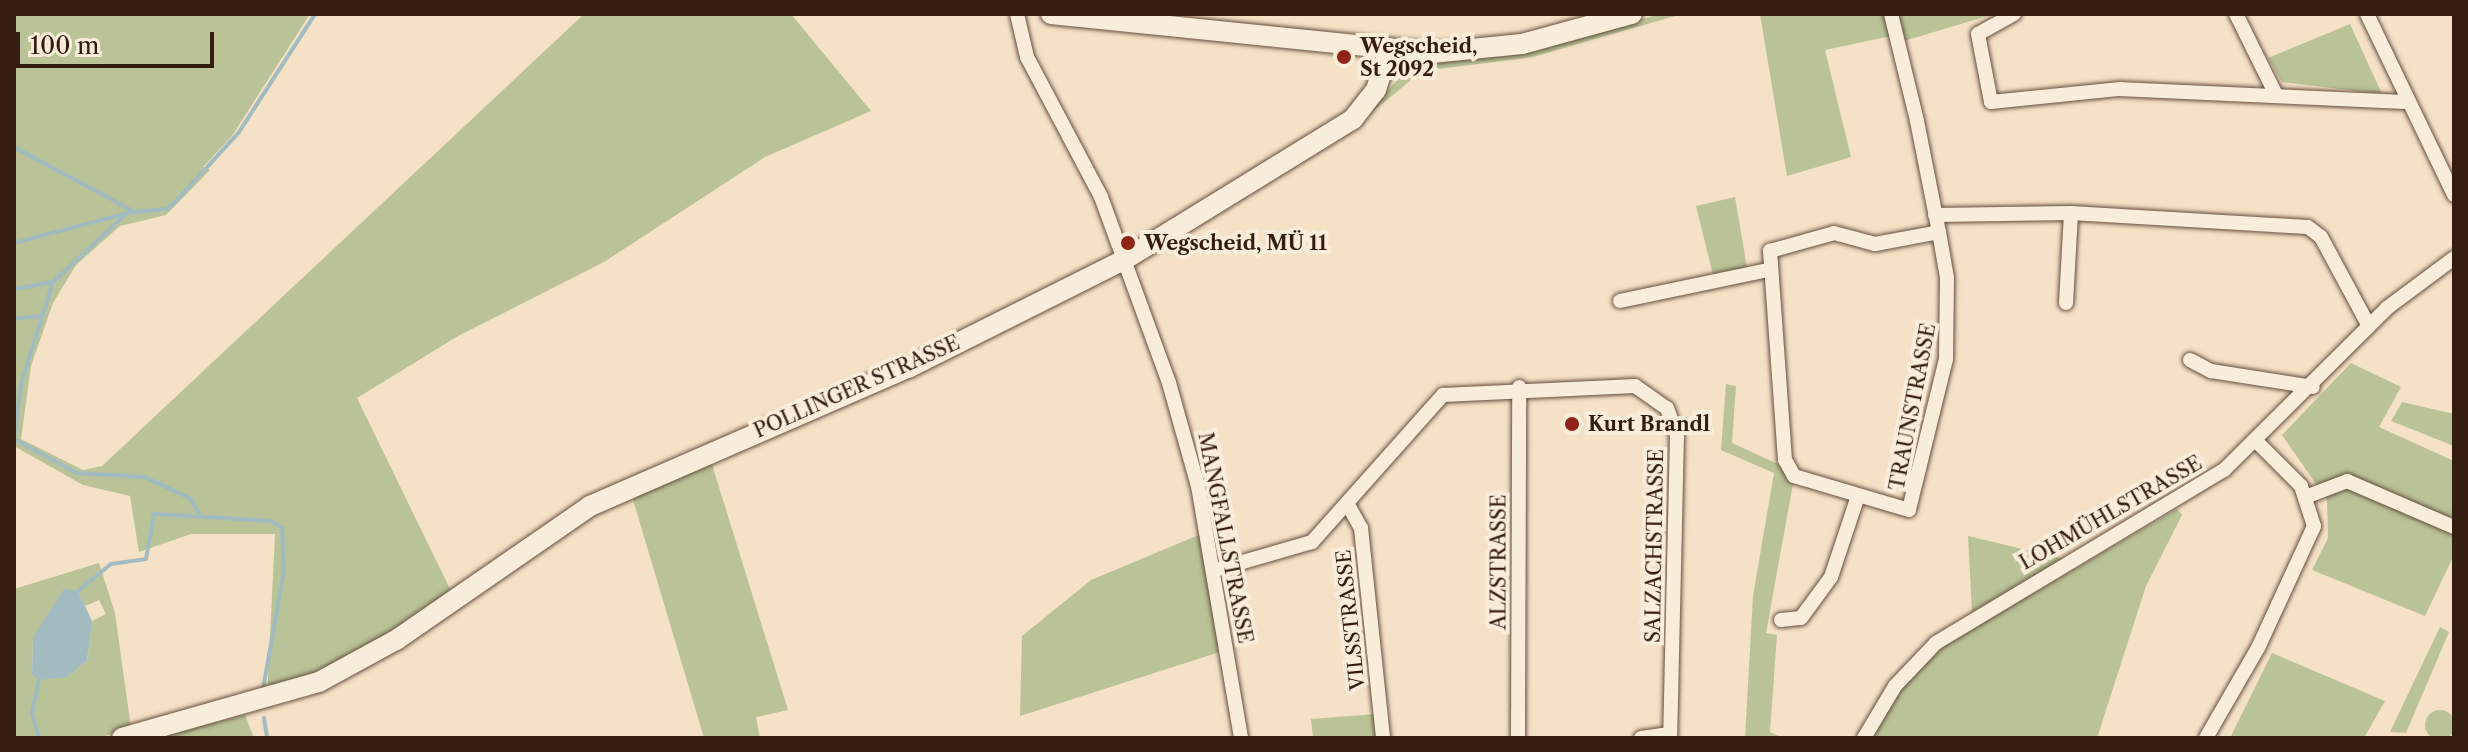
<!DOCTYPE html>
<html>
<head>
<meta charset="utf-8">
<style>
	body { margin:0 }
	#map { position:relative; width:2468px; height:752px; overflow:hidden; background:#f5e1c6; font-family:"Libre Caslon Text",serif }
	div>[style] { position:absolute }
	.green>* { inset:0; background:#b9c397 }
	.round { border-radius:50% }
	.water>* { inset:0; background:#a2bbc0 }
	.stream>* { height:4px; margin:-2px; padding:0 2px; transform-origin:2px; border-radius:2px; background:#a2bbc0 }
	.roads { filter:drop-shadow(0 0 2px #644e3e) drop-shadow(0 0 2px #644e3e) }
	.street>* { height:14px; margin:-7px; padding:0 7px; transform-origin:7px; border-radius:7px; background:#f8ecda }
	.secondary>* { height:20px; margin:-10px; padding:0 10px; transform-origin:10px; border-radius:10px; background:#f8ecda }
	.dots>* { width:22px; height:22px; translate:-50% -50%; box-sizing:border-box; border:4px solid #f8ecda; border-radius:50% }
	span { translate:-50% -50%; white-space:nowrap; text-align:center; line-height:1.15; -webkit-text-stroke:8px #f8ecda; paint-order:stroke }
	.poi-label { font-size:20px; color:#341d10; font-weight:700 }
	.left { translate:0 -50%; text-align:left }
	.street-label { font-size:20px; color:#341d10 }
	.frame { position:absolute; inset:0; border:16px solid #341d10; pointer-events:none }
	.scale { position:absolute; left:16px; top:32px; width:198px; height:36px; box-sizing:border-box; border:4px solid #341d10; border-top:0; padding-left:10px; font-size:24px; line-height:28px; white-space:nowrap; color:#341d10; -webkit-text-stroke:6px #f8ecda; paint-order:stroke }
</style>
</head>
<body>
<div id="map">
	<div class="green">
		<i style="clip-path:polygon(14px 14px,310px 14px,232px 136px,203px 167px,210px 170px,166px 215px,120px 226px,76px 265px,53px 303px,31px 366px,21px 439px,83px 470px,102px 466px,584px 14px,791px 14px,871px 111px,765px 157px,604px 262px,458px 336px,357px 398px,452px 593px,377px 645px,267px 697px,275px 534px,191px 534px,139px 552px,130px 496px,83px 485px,14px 446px)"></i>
		<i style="clip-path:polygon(1661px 14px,1682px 14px,1533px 57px,1422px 71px,1354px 127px,1412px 64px,1510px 56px)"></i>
		<i style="clip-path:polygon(1760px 14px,1885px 14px,1891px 36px,1825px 50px,1851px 157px,1787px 176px)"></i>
		<i style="clip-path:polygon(1898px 14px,1994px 14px,1904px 41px)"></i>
		<i style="clip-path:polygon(2350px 24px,2382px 94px,2282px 82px,2268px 58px)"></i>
		<i style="clip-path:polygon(1735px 197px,1747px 268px,1713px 275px,1696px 206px)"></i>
		<i style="clip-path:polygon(2351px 363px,2401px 387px,2379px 427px,2454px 461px,2454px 555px,2425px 616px,2312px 570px,2328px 538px,2327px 500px,2282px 435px)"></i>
		<i style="clip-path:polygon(1726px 384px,1736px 386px,1732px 443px,1780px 465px,1793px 484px,1766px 633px,1777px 635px,1770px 732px,1783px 738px,1745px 738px,1753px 596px,1774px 473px,1721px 450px)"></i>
		<i style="clip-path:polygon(2402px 402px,2454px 414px,2454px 446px,2391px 421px)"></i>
		<i style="clip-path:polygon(710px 458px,788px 710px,756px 717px,760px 738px,704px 738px,631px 493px)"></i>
		<i style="clip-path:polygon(2177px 509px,2182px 515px,2146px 586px,2097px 738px,1871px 738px,1902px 685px,1932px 653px)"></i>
		<i style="clip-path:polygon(1201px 534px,1223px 651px,1020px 716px,1022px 636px,1091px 580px)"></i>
		<i style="clip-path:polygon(1968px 536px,2065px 559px,1972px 612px)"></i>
		<i style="clip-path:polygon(evenodd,99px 563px,115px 613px,131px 728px,98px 738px,14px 738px,14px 589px,99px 563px,78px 591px,85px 606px,99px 600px,106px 614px,92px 621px,87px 661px,67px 677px,32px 674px,33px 637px,78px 591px)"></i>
		<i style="clip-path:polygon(2440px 627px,2449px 632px,2406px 733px,2390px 732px)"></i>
		<i style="clip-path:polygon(2272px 653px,2385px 701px,2364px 738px,2230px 738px)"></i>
		<i class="round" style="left:2425px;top:710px;width:30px;height:30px"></i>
		<i style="clip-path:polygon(1376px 714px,1377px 738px,1313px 738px,1311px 719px)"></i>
		<i style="clip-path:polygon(245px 715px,254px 738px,152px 738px)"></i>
	</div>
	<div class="water">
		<i style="clip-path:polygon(64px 589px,78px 591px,92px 621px,87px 661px,67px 677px,39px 680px,32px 674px,33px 637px)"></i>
	</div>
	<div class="stream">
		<i style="left:14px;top:147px;width:133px;rotate:28.3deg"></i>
		<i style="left:14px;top:243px;width:114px;rotate:-14.8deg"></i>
		<i style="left:14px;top:289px;width:40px;rotate:-10deg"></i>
		<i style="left:14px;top:319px;width:25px;rotate:-7deg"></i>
		<i style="left:14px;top:439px;width:55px;rotate:-82.7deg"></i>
		<i style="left:21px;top:384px;width:107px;rotate:-72.6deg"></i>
		<i style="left:53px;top:282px;width:101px;rotate:-43deg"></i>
		<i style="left:127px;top:213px;width:40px;rotate:-5.7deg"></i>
		<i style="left:167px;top:209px;width:13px;rotate:-42deg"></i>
		<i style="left:177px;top:200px;width:92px;rotate:-47.6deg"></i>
		<i style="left:239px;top:132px;width:140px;rotate:-57.2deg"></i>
		<i style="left:14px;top:439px;width:72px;rotate:28.4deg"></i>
		<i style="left:77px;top:473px;width:68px;rotate:3.4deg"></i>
		<i style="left:145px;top:477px;width:51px;rotate:25.6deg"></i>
		<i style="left:191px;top:499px;width:19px;rotate:62deg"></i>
		<i style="left:78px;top:591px;width:43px;rotate:-39.3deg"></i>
		<i style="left:111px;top:564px;width:35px;rotate:-8deg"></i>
		<i style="left:146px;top:559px;width:46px;rotate:-79.9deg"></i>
		<i style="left:154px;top:514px;width:117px;rotate:3.4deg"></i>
		<i style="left:271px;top:521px;width:13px;rotate:32deg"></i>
		<i style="left:282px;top:528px;width:43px;rotate:87.3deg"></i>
		<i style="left:284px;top:571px;width:120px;rotate:100.1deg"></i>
		<i style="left:39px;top:680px;width:34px;rotate:102deg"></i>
		<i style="left:32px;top:713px;width:26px;rotate:74deg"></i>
		<i style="left:264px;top:718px;width:20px;rotate:81deg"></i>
	</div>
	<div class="roads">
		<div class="street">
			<i style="left:1017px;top:14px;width:44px;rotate:76.9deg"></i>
			<i style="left:1027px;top:57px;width:158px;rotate:62.1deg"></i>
			<i style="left:1101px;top:197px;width:198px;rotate:69.9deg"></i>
			<i style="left:1169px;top:383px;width:107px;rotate:74.3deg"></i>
			<i style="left:1198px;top:486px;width:256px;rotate:80.3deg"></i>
			<i style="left:1891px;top:14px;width:110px;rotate:76.3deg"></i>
			<i style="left:1917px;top:121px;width:113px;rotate:78.8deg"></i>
			<i style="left:1939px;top:232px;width:47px;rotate:80.1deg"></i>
			<i style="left:1947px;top:278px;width:81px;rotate:90.7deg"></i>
			<i style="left:1946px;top:359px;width:155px;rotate:103.8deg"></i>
			<i style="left:1909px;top:510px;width:120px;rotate:-163.5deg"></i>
			<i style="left:1794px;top:476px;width:18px;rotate:-119deg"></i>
			<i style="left:1785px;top:460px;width:210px;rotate:-94.1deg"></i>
			<i style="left:1770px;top:251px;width:66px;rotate:-15.7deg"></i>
			<i style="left:1834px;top:233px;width:42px;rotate:15deg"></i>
			<i style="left:1875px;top:244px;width:65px;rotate:-10.6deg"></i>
			<i style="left:2014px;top:14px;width:41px;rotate:150.9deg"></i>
			<i style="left:1978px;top:34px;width:69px;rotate:79.2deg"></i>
			<i style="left:1991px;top:102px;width:130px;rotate:-5.8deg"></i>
			<i style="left:2120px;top:89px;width:289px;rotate:2.6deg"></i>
			<i style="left:2236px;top:14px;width:90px;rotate:63.7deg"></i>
			<i style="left:2367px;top:14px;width:201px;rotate:64.3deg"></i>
			<i style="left:1935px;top:215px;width:136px;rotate:-0.8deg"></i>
			<i style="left:2071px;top:213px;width:237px;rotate:3.4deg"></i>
			<i style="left:2308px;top:227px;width:16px;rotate:38deg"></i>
			<i style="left:2321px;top:237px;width:101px;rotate:61.7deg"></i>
			<i style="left:1620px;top:301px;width:151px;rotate:-11.8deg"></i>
			<i style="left:2066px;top:303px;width:90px;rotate:-86.8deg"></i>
			<i style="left:2190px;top:360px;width:24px;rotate:28deg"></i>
			<i style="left:2211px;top:371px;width:103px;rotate:8.9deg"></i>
			<i style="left:2308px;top:496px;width:42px;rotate:-21deg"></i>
			<i style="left:2347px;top:481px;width:116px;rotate:23.3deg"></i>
			<i style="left:1347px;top:503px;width:29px;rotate:61deg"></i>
			<i style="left:1361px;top:528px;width:211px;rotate:84deg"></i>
			<i style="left:1215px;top:570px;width:101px;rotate:-16.1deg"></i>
			<i style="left:1312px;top:542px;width:197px;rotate:-48.3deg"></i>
			<i style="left:1443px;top:395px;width:192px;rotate:-2.7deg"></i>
			<i style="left:1635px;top:386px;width:39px;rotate:35deg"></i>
			<i style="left:1667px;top:408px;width:29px;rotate:70deg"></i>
			<i style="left:1677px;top:435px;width:303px;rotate:91.3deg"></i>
			<i style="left:1781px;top:620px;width:20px;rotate:-6deg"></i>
			<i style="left:1801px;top:618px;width:51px;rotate:-53.8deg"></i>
			<i style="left:1831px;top:577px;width:82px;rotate:-71.6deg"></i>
			<i style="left:1518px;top:738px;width:351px;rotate:-89.8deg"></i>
			<i style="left:1641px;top:738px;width:29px;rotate:-8deg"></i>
			<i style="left:1864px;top:738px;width:61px;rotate:-59.2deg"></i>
			<i style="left:1895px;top:686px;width:59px;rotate:-46.4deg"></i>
			<i style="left:1936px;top:643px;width:336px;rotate:-31deg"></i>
			<i style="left:2224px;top:470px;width:230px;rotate:-44.8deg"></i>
			<i style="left:2387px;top:308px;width:84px;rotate:-36.7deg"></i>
			<i style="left:2206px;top:738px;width:104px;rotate:-60deg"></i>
			<i style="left:2258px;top:648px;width:134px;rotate:-65.3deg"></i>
			<i style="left:2314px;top:526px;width:42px;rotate:-108deg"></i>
			<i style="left:2301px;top:486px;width:62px;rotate:-135deg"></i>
		</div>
		<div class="secondary">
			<i style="left:1051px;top:14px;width:383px;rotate:5.8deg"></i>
			<i style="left:1432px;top:53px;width:90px;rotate:-5.7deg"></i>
			<i style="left:1522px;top:44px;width:114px;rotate:-15.3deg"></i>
			<i style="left:122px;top:738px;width:205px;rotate:-15.9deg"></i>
			<i style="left:319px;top:682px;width:88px;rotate:-28.6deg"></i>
			<i style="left:396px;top:640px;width:236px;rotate:-34.6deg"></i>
			<i style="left:590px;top:506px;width:347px;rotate:-23.5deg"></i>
			<i style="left:908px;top:368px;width:241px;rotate:-26.6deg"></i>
			<i style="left:1124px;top:260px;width:269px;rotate:-31.6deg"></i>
			<i style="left:1353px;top:119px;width:37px;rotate:-52deg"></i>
			<i style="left:1376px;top:90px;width:41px;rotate:-72.9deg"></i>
		</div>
	</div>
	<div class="dots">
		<i style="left:1344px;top:57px;background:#8f2418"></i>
		<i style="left:1128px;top:243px;background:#8f2418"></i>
		<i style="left:1572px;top:424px;background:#8f2418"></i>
	</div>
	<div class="poi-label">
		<span class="left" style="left:1360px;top:58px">Wegscheid,<br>St 2092</span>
		<span class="left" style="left:1144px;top:243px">Wegscheid, MÜ 11</span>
		<span class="left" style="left:1588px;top:424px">Kurt Brandl</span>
	</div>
	<div class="street-label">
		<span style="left:857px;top:387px;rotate:-24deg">POLLINGER STRASSE</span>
		<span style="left:1913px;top:407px;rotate:-79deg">TRAUNSTRASSE</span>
		<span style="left:2111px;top:513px;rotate:-30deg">LOHMÜHLSTRASSE</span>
		<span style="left:1225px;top:538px;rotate:79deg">MANGFALLSTRASSE</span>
		<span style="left:1655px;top:546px;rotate:-89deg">SALZACHSTRASSE</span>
		<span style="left:1499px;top:562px;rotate:-90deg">ALZSTRASSE</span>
		<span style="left:1351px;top:620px;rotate:-96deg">VILSSTRASSE</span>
	</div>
	<div class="frame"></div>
	<div class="scale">100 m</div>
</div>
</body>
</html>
